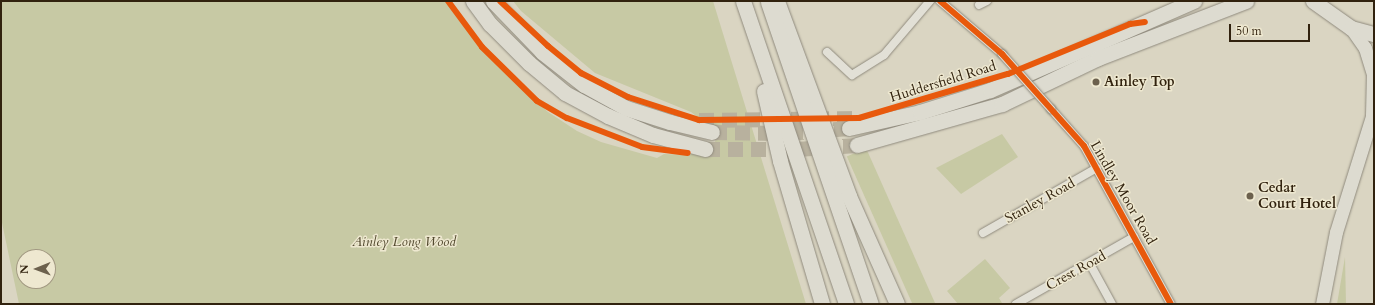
<!DOCTYPE html>
<html>
<head>
<meta charset="utf-8">
<style>
	body { margin:0 }
	#map { position:relative; width:1375px; height:305px; overflow:hidden; background:#dad5c2; font-family:Cardo,serif }
	div>[style] { position:absolute }
	.green>* { inset:0; background:#c7c9a4; transform-origin:0 0 }
	.highway-tunnel>* { height:15px; margin-top:-7.5px; transform-origin:0; background:repeating-linear-gradient(90deg,#b8b19e 0 15px,transparent 0 23px) }
	.roads { filter:drop-shadow(0 0 1px #8f8a7d) drop-shadow(0 0 1px #8f8a7d) }
	.street>* { height:8px; margin:-4px; padding:0 4px; transform-origin:4px; border-radius:4px; background:#e2e0d6 }
	.primary>* { height:13px; margin:-6.5px; padding:0 6.5px; transform-origin:6.5px; border-radius:6.5px; background:#dddbd0 }
	.highway>* { height:15px; margin:-7.5px; padding:0 7.5px; transform-origin:7.5px; border-radius:7.5px; background:#dddbd0 }
	.bridges { filter:drop-shadow(0 0 1px #8f8a7d) drop-shadow(0 0 1px #8f8a7d) }
	.street-bridge>* { height:8px; margin:-4px; padding:0 4px; transform-origin:4px; border-radius:4px; background:#e2e0d6 }
	.cycleway>* { height:6px; margin:-3px; padding:0 3px; transform-origin:3px; border-radius:3px; background:#e8590c }
	.dots>* { width:11px; height:11px; translate:-50% -50%; box-sizing:border-box; border:2px solid #eee8d0; border-radius:50% }
	span { translate:-50% -50%; white-space:nowrap; text-align:center; line-height:1.15; -webkit-text-stroke:3px #eee8d0; paint-order:stroke }
	.street-label { font-size:14px; color:#31220e }
	.poi-label { font-size:14px; color:#31220e; font-weight:700 }
	.left { translate:0 -50%; text-align:left }
	.park-label { font-size:14px; color:#52492e; font-style:italic }
	.frame { position:absolute; inset:0; border:2px solid #31220e; pointer-events:none }
	.north { position:absolute; left:16px; top:249px; width:40px; height:40px; box-sizing:border-box; background:#eee8d0; border:1px solid #a29982; border-radius:50%; rotate:269deg; font-size:11px; font-weight:700; line-height:16px; text-align:center; color:#31220e }
	.north::after { content:''; display:block; margin:auto; width:14px; height:18px; background:#6c614d; clip-path:polygon(50% 0,100% 100%,50% 72%,0 100%) }
	.scale { position:absolute; left:1229px; top:24px; width:81px; height:18px; box-sizing:border-box; border:2px solid #31220e; border-top:0; padding-left:5px; font-size:12px; line-height:14px; white-space:nowrap; color:#31220e; -webkit-text-stroke:3px #eee8d0; paint-order:stroke }
</style>
</head>
<body>
<div id="map">
	<div class="green">
		<i style="clip-path:polygon(evenodd,1px 1px,445px 1px,489px 58px,548px 112px,577px 131px,601px 142px,657px 158px,664px 154px,688px 155px,704px 150px,715px 143px,716px 136px,713px 129px,691px 112px,595px 73px,521px 11px,513px 1px,713px 1px,806px 304px,19px 304px,1px 218px,1px 1px,24px 257px,48px 257px,48px 281px,24px 281px,24px 257px)"></i>
		<i style="clip-path:polygon(1002px 134px,1018px 157px,961px 194px,936px 168px)"></i>
		<i style="left:866px;top:148px;width:171px;height:21px;rotate:66deg"></i>
		<i style="clip-path:polygon(1345px 257px,1346px 304px,1337px 304px)"></i>
		<i style="clip-path:polygon(985px 259px,1010px 288px,999px 298px,1002px 303px,958px 304px,947px 291px)"></i>
	</div>
	<div class="highway-tunnel">
		<i style="left:699px;top:120px;width:160px;rotate:-0.7deg"></i>
		<i style="left:712px;top:132px;width:76px;rotate:0.8deg"></i>
		<i style="left:788px;top:133px;width:61px;rotate:-4.7deg"></i>
		<i style="left:705px;top:149px;width:92px"></i>
		<i style="left:797px;top:149px;width:60px;rotate:-3.8deg"></i>
	</div>
	<div class="roads">
		<div class="street">
			<i style="left:940px;top:1px;width:82px;rotate:40.5deg"></i>
			<i style="left:979px;top:5px;width:9px;rotate:-27deg"></i>
			<i style="left:827px;top:52px;width:34px;rotate:43deg"></i>
			<i style="left:852px;top:75px;width:38px;rotate:-32deg"></i>
			<i style="left:884px;top:55px;width:71px;rotate:-49.6deg"></i>
			<i style="left:1051px;top:109px;width:50px;rotate:48.3deg"></i>
			<i style="left:1084px;top:146px;width:180px;rotate:61.2deg"></i>
			<i style="left:983px;top:233px;width:131px;rotate:-29.7deg"></i>
			<i style="left:1090px;top:264px;width:46px;rotate:61.2deg"></i>
			<i style="left:1016px;top:304px;width:136px;rotate:-29.6deg"></i>
		</div>
		<div class="primary">
			<i style="left:1351px;top:28px;width:24px;rotate:55deg"></i>
			<i style="left:1365px;top:48px;width:27px;rotate:73deg"></i>
			<i style="left:1373px;top:74px;width:42px;rotate:91.4deg"></i>
			<i style="left:1322px;top:304px;width:73px;rotate:-79deg"></i>
			<i style="left:1336px;top:232px;width:128px;rotate:-72.7deg"></i>
		</div>
		<div class="highway">
			<i style="left:473px;top:1px;width:29px;rotate:54deg"></i>
			<i style="left:490px;top:24px;width:55px;rotate:45deg"></i>
			<i style="left:529px;top:63px;width:47px;rotate:39.8deg"></i>
			<i style="left:565px;top:93px;width:49px;rotate:28.1deg"></i>
			<i style="left:608px;top:116px;width:49px;rotate:22.9deg"></i>
			<i style="left:653px;top:135px;width:54px;rotate:15.1deg"></i>
			<i style="left:493px;top:1px;width:71px;rotate:46.1deg"></i>
			<i style="left:542px;top:52px;width:53px;rotate:38.2deg"></i>
			<i style="left:584px;top:85px;width:48px;rotate:28.7deg"></i>
			<i style="left:626px;top:108px;width:46px;rotate:17.7deg"></i>
			<i style="left:670px;top:122px;width:43px;rotate:13.4deg"></i>
			<i style="left:743px;top:1px;width:320px;rotate:71.2deg"></i>
			<i style="left:777px;top:1px;width:208px;rotate:69.7deg"></i>
			<i style="left:849px;top:196px;width:118px;rotate:66deg"></i>
			<i style="left:1313px;top:1px;width:47px;rotate:35.4deg"></i>
			<i style="left:1351px;top:28px;width:24px;rotate:15deg"></i>
			<i style="left:768px;top:2px;width:319px;rotate:71.2deg"></i>
			<i style="left:764px;top:91px;width:72px;rotate:77.1deg"></i>
			<i style="left:780px;top:161px;width:149px;rotate:73.6deg"></i>
			<i style="left:849px;top:128px;width:73px;rotate:-12.7deg"></i>
			<i style="left:920px;top:112px;width:73px;rotate:-17.4deg"></i>
			<i style="left:990px;top:90px;width:223px;rotate:-23.6deg"></i>
			<i style="left:857px;top:145px;width:151px;rotate:-15.8deg"></i>
			<i style="left:1002px;top:104px;width:106px;rotate:-25.6deg"></i>
			<i style="left:1098px;top:58px;width:159px;rotate:-21.1deg"></i>
		</div>
	</div>
	<div class="bridges">
		<div class="street-bridge">
			<i style="left:1002px;top:54px;width:74px;rotate:48.3deg"></i>
		</div>
	</div>
	<div class="cycleway">
		<i style="left:448px;top:1px;width:57px;rotate:53.5deg"></i>
		<i style="left:482px;top:47px;width:77px;rotate:44.5deg"></i>
		<i style="left:537px;top:101px;width:34px;rotate:30deg"></i>
		<i style="left:567px;top:118px;width:80px;rotate:21.1deg"></i>
		<i style="left:642px;top:147px;width:46px;rotate:7.4deg"></i>
		<i style="left:500px;top:1px;width:66px;rotate:43.2deg"></i>
		<i style="left:548px;top:46px;width:43px;rotate:39.3deg"></i>
		<i style="left:581px;top:73px;width:53px;rotate:27.1deg"></i>
		<i style="left:628px;top:97px;width:75px;rotate:17.9deg"></i>
		<i style="left:699px;top:120px;width:160px;rotate:-0.7deg"></i>
		<i style="left:859px;top:118px;width:155px;rotate:-16.5deg"></i>
		<i style="left:1008px;top:74px;width:132px;rotate:-22.3deg"></i>
		<i style="left:1130px;top:24px;width:15px;rotate:-8deg"></i>
		<i style="left:940px;top:1px;width:82px;rotate:40.5deg"></i>
		<i style="left:1002px;top:54px;width:123px;rotate:48.3deg"></i>
		<i style="left:1084px;top:146px;width:180px;rotate:61.2deg"></i>
	</div>
	<div class="dots">
		<i style="left:1096px;top:82px;background:#6c614d"></i>
		<i style="left:1250px;top:196px;background:#6c614d"></i>
	</div>
	<div class="street-label">
		<span style="left:943px;top:82px;rotate:-17deg">Huddersfield Road</span>
		<span style="left:1123px;top:193px;rotate:60deg">Lindley Moor Road</span>
		<span style="left:1040px;top:201px;rotate:-29deg">Stanley Road</span>
		<span style="left:1076px;top:271px;rotate:-29deg">Crest Road</span>
	</div>
	<div class="poi-label">
		<span class="left" style="left:1104px;top:82px">Ainley Top</span>
		<span class="left" style="left:1258px;top:196px">Cedar<br>Court Hotel</span>
	</div>
	<div class="park-label">
		<span style="left:404px;top:242px">Ainley Long Wood</span>
	</div>
	<div class="frame"></div>
	<div class="north">N</div>
	<div class="scale">50 m</div>
</div>
</body>
</html>
